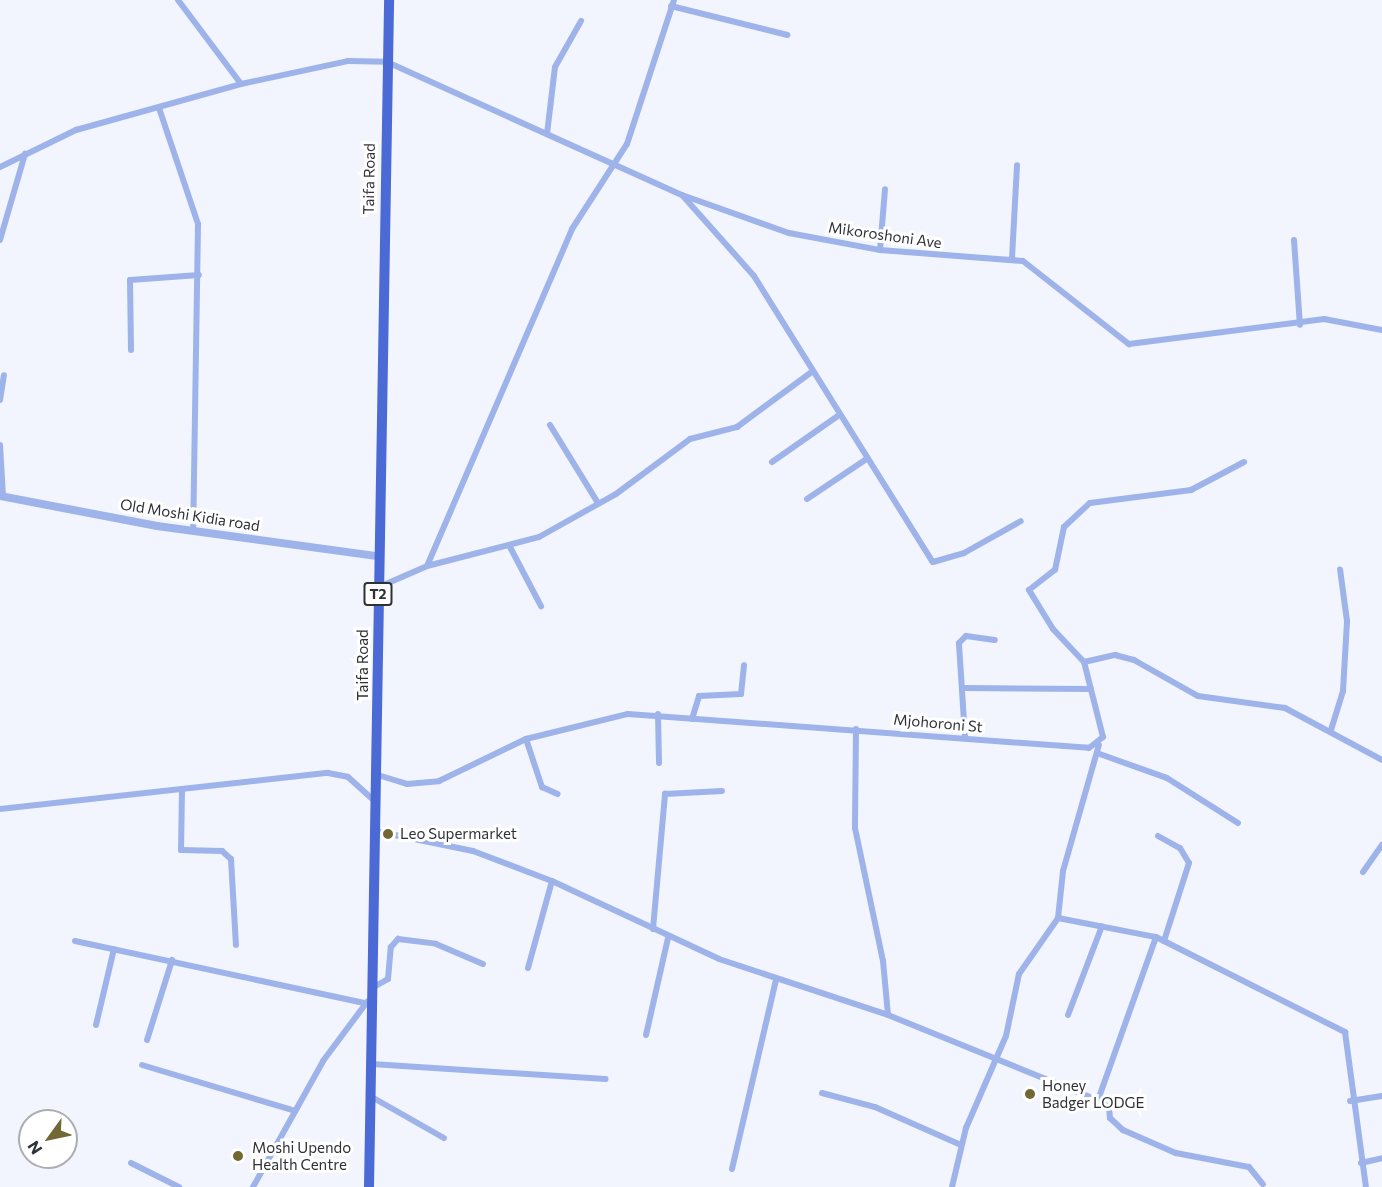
<!DOCTYPE html>
<html>
<head>
<meta charset="utf-8">
<style>
	body { margin:0 }
	#map { position:relative; width:1382px; height:1187px; overflow:hidden; background:#f2f5fe; font-family:Commissioner,sans-serif }
	div>[style] { position:absolute }
	.minor>* { height:6px; margin:-3px; padding:0 3px; transform-origin:3px; border-radius:3px; background:#9eb3e9 }
	.tertiary>* { height:8px; margin:-4px; padding:0 4px; transform-origin:4px; border-radius:4px; background:#9eb3e9 }
	.trunk>* { height:10px; margin:-5px; padding:0 5px; transform-origin:5px; border-radius:5px; background:#4b6ad6 }
	.dots>* { width:16px; height:16px; translate:-50% -50%; box-sizing:border-box; border:3px solid #fff; border-radius:50% }
	span { translate:-50% -50%; white-space:nowrap; text-align:center; line-height:1.15; -webkit-text-stroke:6px #fff; paint-order:stroke }
	.shield-label span { padding:2px 4px; background:#fff; border:2px solid; border-radius:4px; -webkit-text-stroke-width:0 }
	.shield-label { font-size:14px; color:#2f3136; font-weight:700 }
	.street-label { font-size:15px; color:#2f3136 }
	.poi-label { font-size:15px; color:#2f3136 }
	.left { translate:0 -50%; text-align:left }
	.north { position:absolute; left:18px; top:1109px; width:60px; height:60px; box-sizing:border-box; background:#fff; border:2px solid #acadaf; border-radius:50%; rotate:237deg; font-size:16px; font-weight:700; line-height:24px; text-align:center; color:#2f3136 }
	.north::after { content:''; display:block; margin:auto; width:21px; height:27px; background:#716834; clip-path:polygon(50% 0,100% 100%,50% 72%,0 100%) }
</style>
</head>
<body>
<div id="map">
	<div class="minor">
		<i style="left:178px;top:0;width:105px;rotate:53.1deg"></i>
		<i style="left:671px;top:6px;width:120px;rotate:14deg"></i>
		<i style="left:159px;top:108px;width:122px;rotate:71.4deg"></i>
		<i style="left:198px;top:224px;width:306px;rotate:90.9deg"></i>
		<i style="left:547px;top:134px;width:67px;rotate:-83.2deg"></i>
		<i style="left:555px;top:67px;width:53px;rotate:-60.5deg"></i>
		<i style="left:0;top:167px;width:85px;rotate:-26deg"></i>
		<i style="left:76px;top:130px;width:171px;rotate:-15.6deg"></i>
		<i style="left:241px;top:84px;width:109px;rotate:-12.1deg"></i>
		<i style="left:348px;top:61px;width:39px;rotate:1deg"></i>
		<i style="left:387px;top:62px;width:324px;rotate:24.3deg"></i>
		<i style="left:682px;top:195px;width:114px;rotate:19.6deg"></i>
		<i style="left:789px;top:233px;width:93px;rotate:10.6deg"></i>
		<i style="left:880px;top:250px;width:143px;rotate:4.4deg"></i>
		<i style="left:1023px;top:261px;width:135px;rotate:38.1deg"></i>
		<i style="left:1129px;top:344px;width:197px;rotate:-7.3deg"></i>
		<i style="left:1324px;top:319px;width:59px;rotate:10.7deg"></i>
		<i style="left:683px;top:196px;width:107px;rotate:48.4deg"></i>
		<i style="left:754px;top:276px;width:337px;rotate:58deg"></i>
		<i style="left:933px;top:562px;width:32px;rotate:-16deg"></i>
		<i style="left:964px;top:553px;width:65px;rotate:-29.3deg"></i>
		<i style="left:0;top:240px;width:90px;rotate:-73.8deg"></i>
		<i style="left:1294px;top:240px;width:85px;rotate:86deg"></i>
		<i style="left:880px;top:250px;width:61px;rotate:-85.3deg"></i>
		<i style="left:1012px;top:258px;width:93px;rotate:-86.9deg"></i>
		<i style="left:131px;top:350px;width:70px;rotate:-90.8deg"></i>
		<i style="left:130px;top:280px;width:69px;rotate:-4.1deg"></i>
		<i style="left:0;top:400px;width:25px;rotate:-81deg"></i>
		<i style="left:550px;top:425px;width:92px;rotate:58.4deg"></i>
		<i style="left:0;top:445px;width:51px;rotate:86.6deg"></i>
		<i style="left:772px;top:462px;width:82px;rotate:-35deg"></i>
		<i style="left:807px;top:499px;width:73px;rotate:-33.9deg"></i>
		<i style="left:510px;top:547px;width:67px;rotate:62.3deg"></i>
		<i style="left:427px;top:566px;width:367px;rotate:-66.7deg"></i>
		<i style="left:572px;top:229px;width:101px;rotate:-57.1deg"></i>
		<i style="left:627px;top:144px;width:151px;rotate:-71.9deg"></i>
		<i style="left:379px;top:587px;width:52px;rotate:-23.6deg"></i>
		<i style="left:427px;top:566px;width:116px;rotate:-14.5deg"></i>
		<i style="left:539px;top:537px;width:88px;rotate:-29.2deg"></i>
		<i style="left:616px;top:494px;width:92px;rotate:-36.6deg"></i>
		<i style="left:690px;top:439px;width:49px;rotate:-14.3deg"></i>
		<i style="left:737px;top:427px;width:94px;rotate:-36.4deg"></i>
		<i style="left:1084px;top:662px;width:45px;rotate:-133.2deg"></i>
		<i style="left:1053px;top:629px;width:46px;rotate:-121.6deg"></i>
		<i style="left:1029px;top:590px;width:33px;rotate:-38deg"></i>
		<i style="left:1055px;top:570px;width:44px;rotate:-78.2deg"></i>
		<i style="left:1064px;top:527px;width:35px;rotate:-43deg"></i>
		<i style="left:1090px;top:503px;width:102px;rotate:-7.3deg"></i>
		<i style="left:1191px;top:490px;width:60px;rotate:-27.8deg"></i>
		<i style="left:964px;top:688px;width:127px;rotate:0.5deg"></i>
		<i style="left:658px;top:714px;width:49px;rotate:88.8deg"></i>
		<i style="left:692px;top:719px;width:24px;rotate:-73deg"></i>
		<i style="left:699px;top:696px;width:42px;rotate:-2.7deg"></i>
		<i style="left:741px;top:694px;width:29px;rotate:-84deg"></i>
		<i style="left:856px;top:729px;width:99px;rotate:90.6deg"></i>
		<i style="left:855px;top:828px;width:136px;rotate:78.1deg"></i>
		<i style="left:883px;top:961px;width:54px;rotate:84.7deg"></i>
		<i style="left:1331px;top:730px;width:41px;rotate:-72.9deg"></i>
		<i style="left:1343px;top:691px;width:70px;rotate:-86.7deg"></i>
		<i style="left:1347px;top:621px;width:52px;rotate:-97.7deg"></i>
		<i style="left:965px;top:737px;width:94px;rotate:-93.7deg"></i>
		<i style="left:959px;top:643px;width:10px;rotate:-45deg"></i>
		<i style="left:966px;top:636px;width:29px;rotate:8deg"></i>
		<i style="left:526px;top:739px;width:51px;rotate:71.6deg"></i>
		<i style="left:542px;top:787px;width:17px;rotate:24deg"></i>
		<i style="left:1097px;top:753px;width:74px;rotate:19.7deg"></i>
		<i style="left:1167px;top:778px;width:84px;rotate:32.4deg"></i>
		<i style="left:378px;top:775px;width:30px;rotate:17deg"></i>
		<i style="left:407px;top:784px;width:32px;rotate:-5deg"></i>
		<i style="left:439px;top:781px;width:97px;rotate:-25.8deg"></i>
		<i style="left:526px;top:739px;width:105px;rotate:-13.8deg"></i>
		<i style="left:628px;top:714px;width:462px;rotate:4.2deg"></i>
		<i style="left:1089px;top:748px;width:18px;rotate:-38deg"></i>
		<i style="left:1103px;top:737px;width:77px;rotate:-104.2deg"></i>
		<i style="left:1084px;top:662px;width:32px;rotate:-13deg"></i>
		<i style="left:1115px;top:655px;width:20px;rotate:15deg"></i>
		<i style="left:1134px;top:660px;width:73px;rotate:29.4deg"></i>
		<i style="left:1198px;top:696px;width:88px;rotate:7.9deg"></i>
		<i style="left:1285px;top:708px;width:110px;rotate:28.2deg"></i>
		<i style="left:182px;top:789px;width:61px;rotate:90.9deg"></i>
		<i style="left:181px;top:850px;width:41px;rotate:1.4deg"></i>
		<i style="left:222px;top:851px;width:12px;rotate:42deg"></i>
		<i style="left:231px;top:859px;width:86px;rotate:86.7deg"></i>
		<i style="left:0;top:809px;width:330px;rotate:-6.3deg"></i>
		<i style="left:328px;top:773px;width:20px;rotate:11deg"></i>
		<i style="left:348px;top:777px;width:38px;rotate:42deg"></i>
		<i style="left:375px;top:831px;width:100px;rotate:11.5deg"></i>
		<i style="left:473px;top:851px;width:85px;rotate:20.8deg"></i>
		<i style="left:552px;top:881px;width:184px;rotate:25deg"></i>
		<i style="left:719px;top:959px;width:178px;rotate:18.3deg"></i>
		<i style="left:888px;top:1015px;width:220px;rotate:22.1deg"></i>
		<i style="left:1092px;top:1098px;width:19px;rotate:28deg"></i>
		<i style="left:1109px;top:1107px;width:11px;rotate:85deg"></i>
		<i style="left:1110px;top:1118px;width:18px;rotate:43deg"></i>
		<i style="left:1123px;top:1130px;width:58px;rotate:23.5deg"></i>
		<i style="left:1176px;top:1153px;width:74px;rotate:10.9deg"></i>
		<i style="left:1249px;top:1167px;width:22px;rotate:51deg"></i>
		<i style="left:1158px;top:836px;width:25px;rotate:29deg"></i>
		<i style="left:1180px;top:848px;width:17px;rotate:59deg"></i>
		<i style="left:1189px;top:863px;width:82px;rotate:107.8deg"></i>
		<i style="left:1363px;top:872px;width:33px;rotate:-55deg"></i>
		<i style="left:1058px;top:918px;width:100px;rotate:11deg"></i>
		<i style="left:1156px;top:937px;width:212px;rotate:26.7deg"></i>
		<i style="left:1345px;top:1032px;width:156px;rotate:82.3deg"></i>
		<i style="left:653px;top:929px;width:136px;rotate:-84.9deg"></i>
		<i style="left:665px;top:794px;width:57px;rotate:-3deg"></i>
		<i style="left:75px;top:941px;width:297px;rotate:12.1deg"></i>
		<i style="left:528px;top:968px;width:90px;rotate:-74.6deg"></i>
		<i style="left:374px;top:987px;width:16px;rotate:-30deg"></i>
		<i style="left:388px;top:979px;width:32px;rotate:-85deg"></i>
		<i style="left:391px;top:947px;width:11px;rotate:-49deg"></i>
		<i style="left:398px;top:939px;width:38px;rotate:7deg"></i>
		<i style="left:436px;top:944px;width:51px;rotate:23.1deg"></i>
		<i style="left:1068px;top:1015px;width:95px;rotate:-69.1deg"></i>
		<i style="left:96px;top:1025px;width:78px;rotate:-76.7deg"></i>
		<i style="left:646px;top:1035px;width:99px;rotate:-77.2deg"></i>
		<i style="left:147px;top:1040px;width:84px;rotate:-72.6deg"></i>
		<i style="left:372px;top:1064px;width:234px;rotate:3.7deg"></i>
		<i style="left:142px;top:1065px;width:160px;rotate:16.7deg"></i>
		<i style="left:822px;top:1093px;width:55px;rotate:14.8deg"></i>
		<i style="left:875px;top:1107px;width:94px;rotate:23.8deg"></i>
		<i style="left:370px;top:1096px;width:85px;rotate:29.6deg"></i>
		<i style="left:1098px;top:1100px;width:173px;rotate:-70.4deg"></i>
		<i style="left:1350px;top:1101px;width:32px;rotate:-9deg"></i>
		<i style="left:131px;top:1163px;width:54px;rotate:26.6deg"></i>
		<i style="left:1361px;top:1163px;width:22px;rotate:-13deg"></i>
		<i style="left:732px;top:1169px;width:194px;rotate:-76.9deg"></i>
		<i style="left:253px;top:1187px;width:144px;rotate:-60.9deg"></i>
		<i style="left:323px;top:1061px;width:74px;rotate:-53.3deg"></i>
		<i style="left:952px;top:1187px;width:61px;rotate:-76.7deg"></i>
		<i style="left:966px;top:1128px;width:100px;rotate:-66.5deg"></i>
		<i style="left:1006px;top:1036px;width:63px;rotate:-78.2deg"></i>
		<i style="left:1019px;top:974px;width:68px;rotate:-55.1deg"></i>
		<i style="left:1058px;top:918px;width:47px;rotate:-83.9deg"></i>
		<i style="left:1063px;top:871px;width:131px;rotate:-74.1deg"></i>
	</div>
	<div class="tertiary">
		<i style="left:0;top:496px;width:160px;rotate:10.8deg"></i>
		<i style="left:157px;top:526px;width:222px;rotate:7.8deg"></i>
	</div>
	<div class="trunk">
		<i style="left:369px;top:1187px;width:1187px;rotate:-89.03deg"></i>
	</div>
	<div class="dots">
		<i style="left:388px;top:834px;background:#716834"></i>
		<i style="left:1030px;top:1094px;background:#716834"></i>
		<i style="left:238px;top:1156px;background:#716834"></i>
	</div>
	<div class="shield-label">
		<span style="left:378px;top:594px">T2</span>
	</div>
	<div class="street-label">
		<span style="left:369px;top:179px;rotate:-89deg">Taifa Road</span>
		<span style="left:885px;top:235px;rotate:8deg">Mikoroshoni Ave</span>
		<span style="left:190px;top:515px;rotate:9deg">Old Moshi Kidia road</span>
		<span style="left:363px;top:665px;rotate:-90deg">Taifa Road</span>
		<span style="left:938px;top:723px;rotate:5deg">Mjohoroni St</span>
	</div>
	<div class="poi-label">
		<span class="left" style="left:400px;top:834px">Leo Supermarket</span>
		<span class="left" style="left:1042px;top:1094px">Honey<br>Badger LODGE</span>
		<span class="left" style="left:252px;top:1156px">Moshi Upendo<br>Health Centre</span>
	</div>
	<div class="north">N</div>
</div>
</body>
</html>
